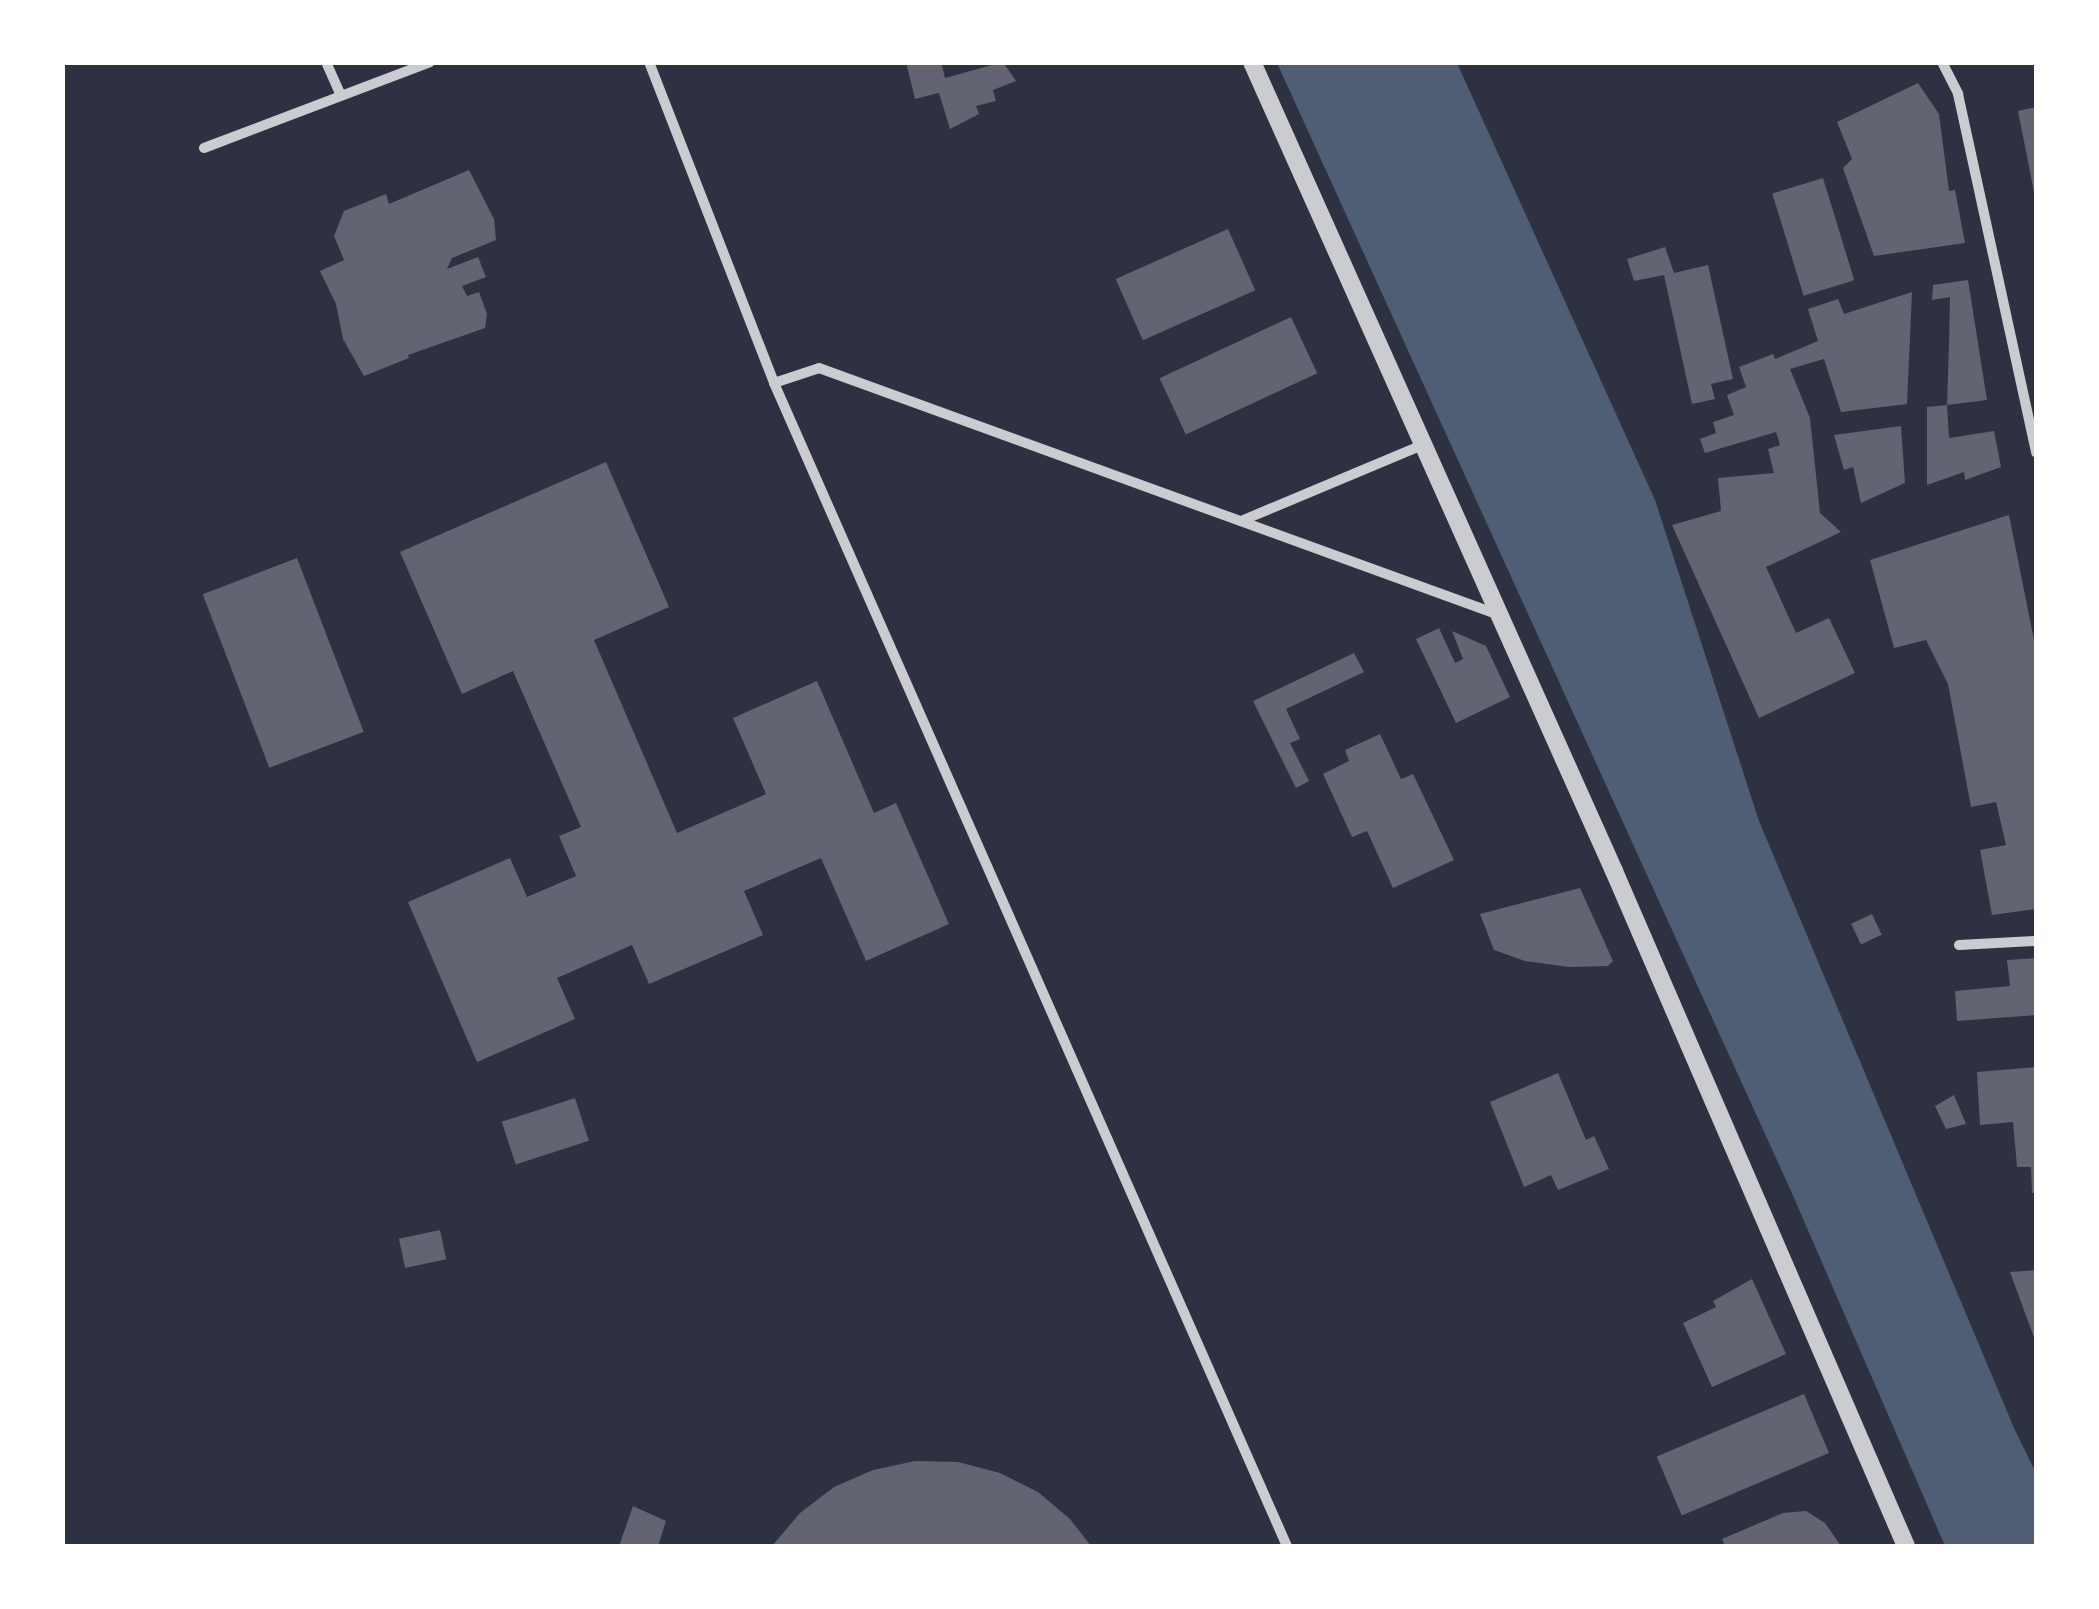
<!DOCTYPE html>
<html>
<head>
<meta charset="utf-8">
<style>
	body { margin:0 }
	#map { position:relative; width:2099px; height:1609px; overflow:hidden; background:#2d3142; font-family:"Source Sans 3",sans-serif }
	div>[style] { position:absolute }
	.water>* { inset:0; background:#4f5d75 }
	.building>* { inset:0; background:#626471; transform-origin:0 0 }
	.minor>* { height:10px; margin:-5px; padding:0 5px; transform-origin:5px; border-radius:5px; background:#caccd0 }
	.tertiary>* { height:18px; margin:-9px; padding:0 9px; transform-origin:9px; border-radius:9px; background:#caccd0 }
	span { translate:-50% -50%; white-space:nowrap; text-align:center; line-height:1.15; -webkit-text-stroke:10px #fff; paint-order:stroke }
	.frame { position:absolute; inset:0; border:65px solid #fff; pointer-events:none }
</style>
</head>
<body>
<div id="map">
	<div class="water">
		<i style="clip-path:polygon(1277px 63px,1457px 63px,1655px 500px,1759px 821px,2014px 1428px,2036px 1473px,2036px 1546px,1945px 1546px,1791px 1191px)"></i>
	</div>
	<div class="building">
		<i style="clip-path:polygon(906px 62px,941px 62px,945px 78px,1003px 62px,1016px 81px,993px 90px,996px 101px,976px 106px,979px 114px,950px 129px,939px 93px,915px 99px)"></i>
		<i style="clip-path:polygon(1918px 83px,1939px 114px,1949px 191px,1955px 190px,1965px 243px,1874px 256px,1843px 168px,1852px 159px,1837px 122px)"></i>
		<i style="clip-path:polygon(2036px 107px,2036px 197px,2035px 197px,2018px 111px)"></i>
		<i style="clip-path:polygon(469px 170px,494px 219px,496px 240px,452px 258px,447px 269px,478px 257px,486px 277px,462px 286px,467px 296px,479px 292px,487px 314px,485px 328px,408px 355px,409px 358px,364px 376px,343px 339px,336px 304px,320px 271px,344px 260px,334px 236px,344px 211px,386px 194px,389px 204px)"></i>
		<i style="left:1823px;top:178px;width:107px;height:53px;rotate:73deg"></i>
		<i style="left:1228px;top:229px;width:67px;height:123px;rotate:66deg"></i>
		<i style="clip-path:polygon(1665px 247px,1674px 273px,1708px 265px,1733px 379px,1711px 384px,1715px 399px,1692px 404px,1664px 275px,1634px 281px,1627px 259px)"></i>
		<i style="clip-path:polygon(1968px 280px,1987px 400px,1947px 405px,1949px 438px,1994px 431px,2001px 467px,1965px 480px,1964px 472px,1927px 485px,1927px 407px,1947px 405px,1949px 344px,1950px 297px,1932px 300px,1933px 285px)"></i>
		<i style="clip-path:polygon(1912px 292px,1907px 404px,1841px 412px,1824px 359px,1790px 369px,1810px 418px,1820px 513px,1841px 532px,1766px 567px,1796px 633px,1829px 618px,1855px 673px,1759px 718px,1672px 525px,1721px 511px,1718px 478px,1774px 473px,1768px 449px,1780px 445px,1776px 432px,1705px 453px,1700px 439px,1716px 433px,1713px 422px,1734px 415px,1727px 395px,1746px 387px,1739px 367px,1773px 354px,1775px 359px,1818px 341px,1808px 309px,1838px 299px,1844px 314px)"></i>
		<i style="left:1291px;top:317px;width:62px;height:145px;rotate:65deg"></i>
		<i style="clip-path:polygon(1901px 426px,1905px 483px,1861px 503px,1853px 467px,1844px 470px,1834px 435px)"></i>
		<i style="clip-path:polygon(606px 462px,669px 607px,594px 640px,677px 833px,766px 794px,733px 718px,817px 681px,874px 813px,896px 803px,949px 924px,866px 961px,821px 858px,744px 891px,763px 935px,649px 984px,632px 945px,557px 978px,575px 1019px,477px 1062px,408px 902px,510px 858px,527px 897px,576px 876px,559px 836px,581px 827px,513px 671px,462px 694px,400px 552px)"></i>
		<i style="clip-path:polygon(2009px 515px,2036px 650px,2036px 909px,1992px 915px,1980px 850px,2006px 845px,1996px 802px,1971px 807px,1948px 684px,1926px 640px,1894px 648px,1870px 560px)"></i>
		<i style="left:297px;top:558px;width:186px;height:101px;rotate:69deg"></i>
		<i style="clip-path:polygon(1439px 628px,1455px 663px,1463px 659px,1452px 631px,1486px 646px,1510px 697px,1456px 723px,1416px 639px)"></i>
		<i style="clip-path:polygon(1354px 653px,1364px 672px,1286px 709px,1300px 739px,1290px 743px,1309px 781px,1296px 788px,1253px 701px)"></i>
		<i style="clip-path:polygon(1380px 734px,1401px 779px,1413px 774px,1454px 860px,1393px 888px,1367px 831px,1352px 837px,1323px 774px,1349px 761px,1345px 750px)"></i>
		<i style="clip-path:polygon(1580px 888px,1613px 961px,1608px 966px,1569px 967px,1525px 961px,1494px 950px,1480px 914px)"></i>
		<i style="left:1872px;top:914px;width:23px;height:23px;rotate:65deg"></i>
		<i style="clip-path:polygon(2036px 958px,2036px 1015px,1957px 1021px,1955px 991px,2010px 986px,2007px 960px)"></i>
		<i style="clip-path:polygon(2036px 1067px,2036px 1193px,2032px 1193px,2031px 1167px,2017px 1167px,2013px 1122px,1980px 1125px,1977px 1072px)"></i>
		<i style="clip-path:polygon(1558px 1073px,1586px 1140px,1594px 1136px,1609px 1169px,1558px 1190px,1551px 1175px,1524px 1187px,1490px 1102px)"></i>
		<i style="clip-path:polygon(1954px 1095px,1966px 1124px,1946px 1129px,1935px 1106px)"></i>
		<i style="left:575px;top:1098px;width:45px;height:77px;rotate:72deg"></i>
		<i style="left:440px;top:1230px;width:30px;height:42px;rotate:78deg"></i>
		<i style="clip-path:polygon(2036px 1270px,2036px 1343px,2010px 1272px)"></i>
		<i style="clip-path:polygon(1752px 1279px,1786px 1354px,1712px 1387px,1683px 1323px,1716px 1307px,1713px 1301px)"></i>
		<i style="left:1804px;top:1394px;width:64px;height:160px;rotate:67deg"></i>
		<i style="clip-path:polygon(915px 1461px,958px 1462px,1000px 1473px,1038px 1492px,1070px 1519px,1091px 1546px,772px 1546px,800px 1513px,834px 1487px,873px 1470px)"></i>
		<i style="clip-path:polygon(633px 1506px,666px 1521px,658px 1546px,619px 1546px)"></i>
		<i style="clip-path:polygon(1806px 1511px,1825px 1523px,1841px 1546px,1725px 1546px,1722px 1539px,1783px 1513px)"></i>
	</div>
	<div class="minor">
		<i style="left:326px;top:62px;width:37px;rotate:66deg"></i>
		<i style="left:649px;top:62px;width:344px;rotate:68.7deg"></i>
		<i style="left:774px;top:383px;width:1271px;rotate:66.2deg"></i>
		<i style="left:1942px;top:62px;width:36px;rotate:63deg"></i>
		<i style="left:1958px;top:94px;width:367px;rotate:77.7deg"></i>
		<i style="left:204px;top:148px;width:242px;rotate:-20.8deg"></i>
		<i style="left:774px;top:383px;width:47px;rotate:-18.4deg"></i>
		<i style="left:819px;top:368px;width:723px;rotate:19.96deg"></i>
		<i style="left:1241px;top:521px;width:197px;rotate:-22.7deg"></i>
		<i style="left:1959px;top:945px;width:77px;rotate:-3deg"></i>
	</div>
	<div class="tertiary">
		<i style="left:1252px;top:62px;width:886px;rotate:65.89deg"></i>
		<i style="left:1614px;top:871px;width:735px;rotate:66.61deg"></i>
	</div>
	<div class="frame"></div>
</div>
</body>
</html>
